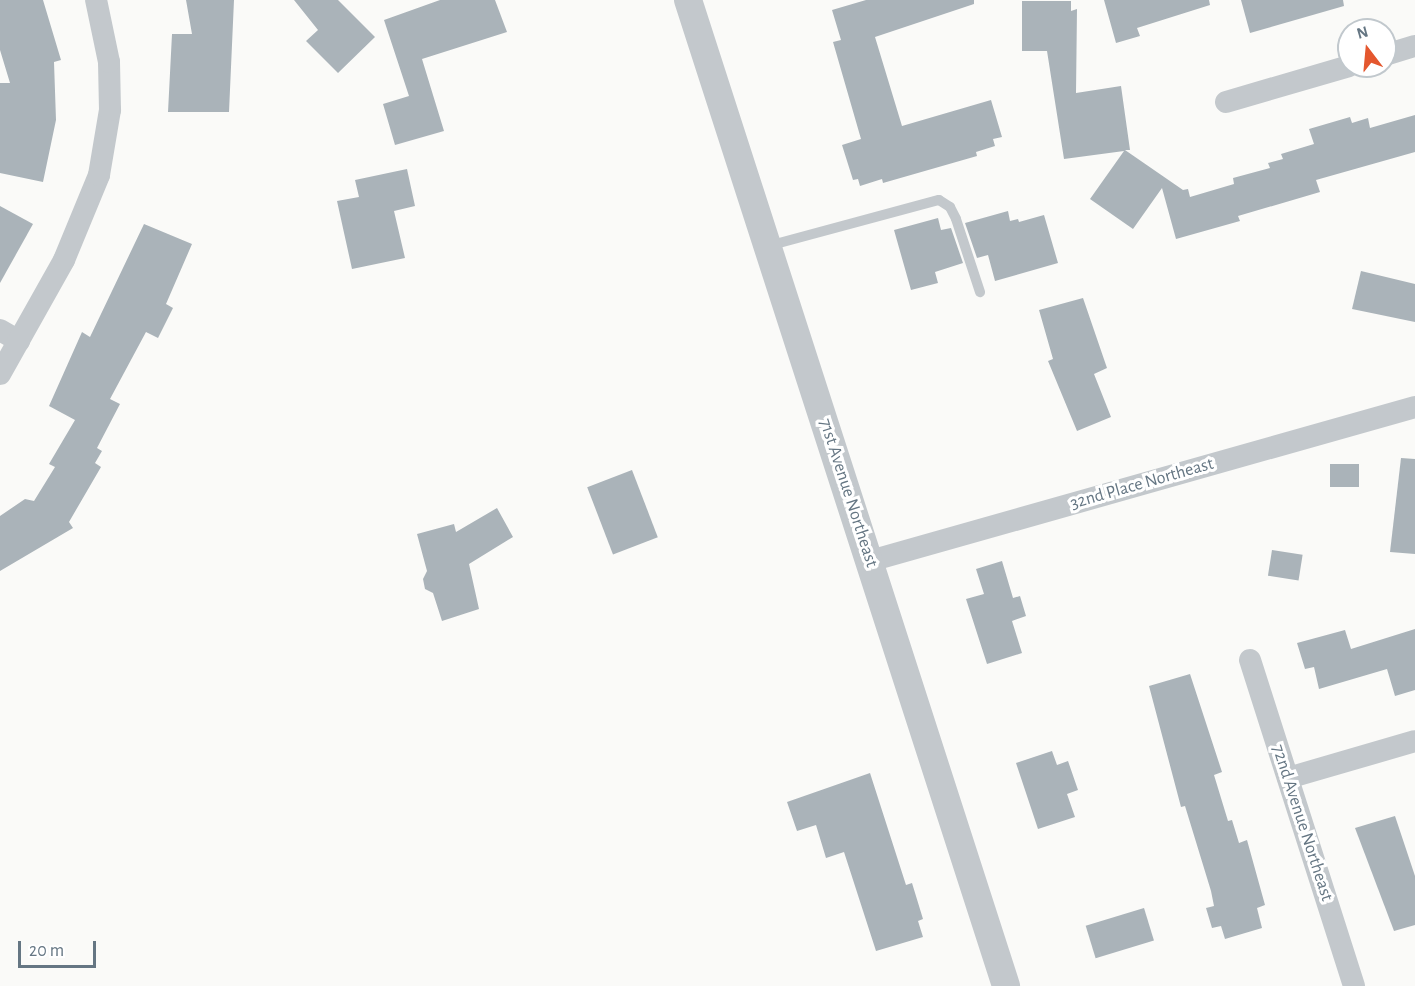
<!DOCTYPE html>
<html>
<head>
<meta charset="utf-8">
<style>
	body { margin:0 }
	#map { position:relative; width:1415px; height:986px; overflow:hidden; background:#fafaf8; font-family:"Alegreya Sans",sans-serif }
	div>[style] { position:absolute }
	.building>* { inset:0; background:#aab3b9; transform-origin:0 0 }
	.service>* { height:10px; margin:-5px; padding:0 5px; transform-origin:5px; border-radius:5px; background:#c3c8cc }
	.minor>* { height:22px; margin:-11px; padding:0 11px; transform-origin:11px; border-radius:11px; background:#c3c8cc }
	.tertiary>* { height:28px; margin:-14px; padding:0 14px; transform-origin:14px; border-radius:14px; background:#c3c8cc }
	span { translate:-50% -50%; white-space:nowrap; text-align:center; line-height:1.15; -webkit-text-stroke:6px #fff; paint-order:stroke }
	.street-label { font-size:18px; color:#657683 }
	.north { position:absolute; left:1337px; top:18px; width:60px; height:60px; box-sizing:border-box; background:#fff; border:2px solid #c1c8cd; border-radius:50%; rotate:344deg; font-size:16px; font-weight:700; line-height:24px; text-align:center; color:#657683 }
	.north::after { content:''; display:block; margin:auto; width:21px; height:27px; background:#e4572e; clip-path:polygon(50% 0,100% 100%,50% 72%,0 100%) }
	.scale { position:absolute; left:18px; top:941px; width:78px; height:27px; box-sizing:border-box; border:3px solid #657683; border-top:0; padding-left:8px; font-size:18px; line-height:21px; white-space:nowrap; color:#657683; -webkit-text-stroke:4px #fff; paint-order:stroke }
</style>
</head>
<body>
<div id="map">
	<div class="building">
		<i style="clip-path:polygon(0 0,43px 0,61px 60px,54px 62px,56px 120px,43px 182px,0 173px,0 83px,10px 83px,0 50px)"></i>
		<i style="clip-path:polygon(186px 0,234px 0,229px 112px,168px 112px,172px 34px,192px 34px)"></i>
		<i style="clip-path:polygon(294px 0,338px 0,375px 37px,338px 73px,306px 41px,318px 30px)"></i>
		<i style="clip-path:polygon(440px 0,495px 0,507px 32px,422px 59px,444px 131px,395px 145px,383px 104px,409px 96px,384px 20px)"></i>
		<i style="clip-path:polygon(866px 0,974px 0,974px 4px,875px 37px,902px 126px,991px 100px,1002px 137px,993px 139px,995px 146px,976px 152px,977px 156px,883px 183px,882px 179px,860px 186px,858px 179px,853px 180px,842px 145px,861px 139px,833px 42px,841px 40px,832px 10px)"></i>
		<i style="clip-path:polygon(1104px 0,1209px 0,1210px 5px,1137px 28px,1140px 36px,1116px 43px)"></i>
		<i style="clip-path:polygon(1241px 0,1343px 0,1344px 6px,1250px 33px)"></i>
		<i style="clip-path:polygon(1022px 1px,1071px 1px,1071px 11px,1077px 9px,1076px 93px,1121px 86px,1130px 150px,1125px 150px,1183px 190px,1188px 189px,1190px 197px,1234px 184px,1233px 178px,1270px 168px,1268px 163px,1283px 159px,1281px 154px,1314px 144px,1309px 129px,1350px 117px,1352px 123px,1368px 118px,1370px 128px,1415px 115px,1415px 152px,1316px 180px,1320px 192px,1238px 216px,1240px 221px,1176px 239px,1162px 188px,1133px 229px,1090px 199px,1124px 151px,1064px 159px,1047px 51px,1022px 51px)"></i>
		<i style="clip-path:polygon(407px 169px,415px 206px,394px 211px,405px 258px,352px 269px,337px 201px,359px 197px,355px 180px)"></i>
		<i style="clip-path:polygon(0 206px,33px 224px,0 283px)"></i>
		<i style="clip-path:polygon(1008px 211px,1010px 221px,1018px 219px,1019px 222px,1044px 215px,1058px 263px,995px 281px,988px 255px,977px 258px,965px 223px)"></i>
		<i style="clip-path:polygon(938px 218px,941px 230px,951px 228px,963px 263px,935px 272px,938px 283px,911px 290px,894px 230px)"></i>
		<i style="clip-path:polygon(144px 224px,192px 244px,166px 304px,173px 308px,158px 338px,146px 332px,110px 399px,120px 404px,97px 448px,102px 451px,95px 463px,101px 467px,69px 522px,73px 528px,0 571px,0 516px,25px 499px,34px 501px,55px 467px,49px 464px,75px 420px,49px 406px,82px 332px,90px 337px)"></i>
		<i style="clip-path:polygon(1361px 271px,1415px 284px,1415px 322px,1352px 309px)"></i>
		<i style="clip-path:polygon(1083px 298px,1107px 368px,1094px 374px,1111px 417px,1077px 431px,1048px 361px,1053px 359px,1039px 310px)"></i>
		<i style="clip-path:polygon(1401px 458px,1415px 459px,1415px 554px,1390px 552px)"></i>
		<i style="left:1330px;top:464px;width:29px;height:23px"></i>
		<i style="left:632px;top:470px;width:72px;height:48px;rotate:69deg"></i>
		<i style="clip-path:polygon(497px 508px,513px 537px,469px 564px,479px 609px,442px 621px,433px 593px,425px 589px,423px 579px,427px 571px,417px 534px,454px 524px,456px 532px)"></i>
		<i style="left:1272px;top:550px;width:31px;height:26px;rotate:9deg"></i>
		<i style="clip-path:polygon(1002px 561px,1013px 598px,1020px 596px,1026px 616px,1012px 621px,1022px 653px,987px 664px,966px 599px,984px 594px,976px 569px)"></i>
		<i style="clip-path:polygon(1415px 629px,1415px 690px,1395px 696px,1387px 669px,1319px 689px,1314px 667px,1305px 669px,1297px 643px,1345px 630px,1351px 649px)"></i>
		<i style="clip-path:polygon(1190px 674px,1222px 772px,1214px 775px,1228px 821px,1232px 820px,1239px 843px,1247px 840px,1265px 905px,1257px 908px,1262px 928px,1225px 939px,1221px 926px,1212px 928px,1206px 908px,1214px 906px,1211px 891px,1185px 806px,1181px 807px,1149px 686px)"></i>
		<i style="clip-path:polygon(1052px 751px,1057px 765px,1068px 761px,1078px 790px,1067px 794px,1075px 817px,1038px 829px,1016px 763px)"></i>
		<i style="clip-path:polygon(870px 773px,906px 885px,912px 883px,923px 919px,918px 921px,923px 937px,876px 951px,844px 852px,826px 858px,816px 825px,797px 831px,787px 802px)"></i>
		<i style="clip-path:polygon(1395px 816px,1415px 876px,1415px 925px,1394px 931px,1355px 828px)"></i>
		<i style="left:1144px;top:908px;width:34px;height:61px;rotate:73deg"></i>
	</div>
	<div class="service">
		<i style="left:768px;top:246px;width:177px;rotate:-15.1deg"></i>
		<i style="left:939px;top:200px;width:13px;rotate:32deg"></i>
		<i style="left:950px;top:207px;width:13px;rotate:63deg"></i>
		<i style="left:956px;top:219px;width:77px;rotate:71.8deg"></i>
	</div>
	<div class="minor">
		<i style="left:1385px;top:55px;width:31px;rotate:-17deg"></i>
		<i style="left:1226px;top:102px;width:128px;rotate:-16.3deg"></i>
		<i style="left:0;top:330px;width:22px;rotate:30deg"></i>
		<i style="left:0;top:374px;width:131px;rotate:-60.7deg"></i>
		<i style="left:64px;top:260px;width:92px;rotate:-67.6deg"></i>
		<i style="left:99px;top:175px;width:66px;rotate:-80.4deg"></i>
		<i style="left:110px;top:110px;width:48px;rotate:-91.2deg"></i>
		<i style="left:109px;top:62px;width:63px;rotate:-101.8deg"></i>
		<i style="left:870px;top:561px;width:566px;rotate:-15.78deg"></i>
		<i style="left:1250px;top:660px;width:342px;rotate:72.3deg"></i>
		<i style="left:1288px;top:778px;width:132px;rotate:-16.2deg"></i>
	</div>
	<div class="tertiary">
		<i style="left:688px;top:0;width:1036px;rotate:72.12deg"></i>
	</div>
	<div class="street-label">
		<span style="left:1142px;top:484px;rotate:-16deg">32nd Place Northeast</span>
		<span style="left:848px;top:493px;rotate:72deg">71st Avenue Northeast</span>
		<span style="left:1302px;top:823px;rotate:72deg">72nd Avenue Northeast</span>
	</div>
	<div class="north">N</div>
	<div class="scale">20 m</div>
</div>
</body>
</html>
